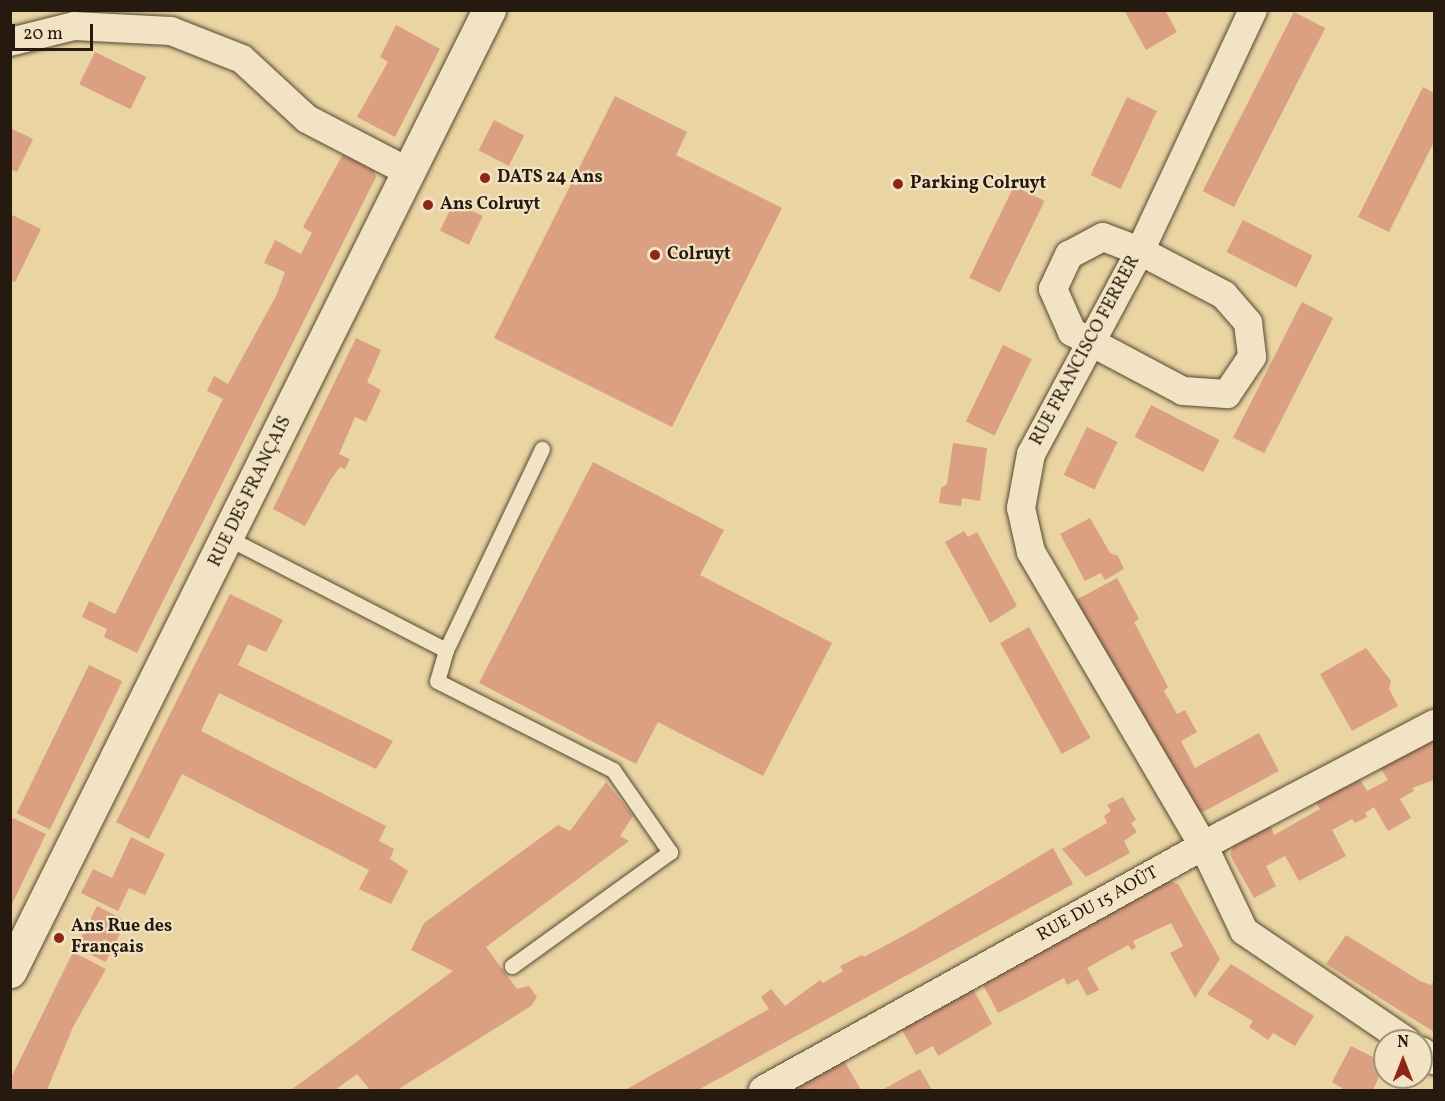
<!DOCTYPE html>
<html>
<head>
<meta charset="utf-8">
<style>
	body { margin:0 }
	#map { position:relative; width:1445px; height:1101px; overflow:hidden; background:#e9d4a2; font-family:Vollkorn,serif }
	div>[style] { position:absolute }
	.building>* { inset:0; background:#daa081; transform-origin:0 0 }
	.roads { filter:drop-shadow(0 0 2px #564834) drop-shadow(0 0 2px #564834) }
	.service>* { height:15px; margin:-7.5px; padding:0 7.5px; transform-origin:7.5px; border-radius:7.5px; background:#f1e3c3 }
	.minor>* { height:28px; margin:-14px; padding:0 14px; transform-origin:14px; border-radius:14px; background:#f1e3c3 }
	.secondary>* { height:33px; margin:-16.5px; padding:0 16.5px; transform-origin:16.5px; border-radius:16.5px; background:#f1e3c3 }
	.dots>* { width:16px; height:16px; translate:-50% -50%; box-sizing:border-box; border:3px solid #f1e3c3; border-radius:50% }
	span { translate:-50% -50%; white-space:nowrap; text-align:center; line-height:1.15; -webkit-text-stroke:4.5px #f1e3c3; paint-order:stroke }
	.poi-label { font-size:18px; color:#251910; font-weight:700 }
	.left { translate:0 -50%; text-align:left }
	.street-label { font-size:18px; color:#251910 }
	.frame { position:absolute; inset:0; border:12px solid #251910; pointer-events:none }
	.north { position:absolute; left:1373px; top:1029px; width:60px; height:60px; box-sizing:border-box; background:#f1e3c3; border:2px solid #9f927b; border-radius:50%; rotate:0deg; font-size:16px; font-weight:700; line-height:24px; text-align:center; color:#251910 }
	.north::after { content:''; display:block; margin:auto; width:21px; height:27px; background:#8f2418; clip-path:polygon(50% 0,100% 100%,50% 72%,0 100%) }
	.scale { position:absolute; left:12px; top:24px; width:81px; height:27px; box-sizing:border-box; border:3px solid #251910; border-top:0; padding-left:8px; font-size:18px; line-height:21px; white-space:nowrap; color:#251910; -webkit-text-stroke:4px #f1e3c3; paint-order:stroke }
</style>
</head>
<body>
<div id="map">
	<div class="building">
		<i style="clip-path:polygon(1124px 10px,1165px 10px,1177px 32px,1146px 50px)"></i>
		<i style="left:1294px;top:12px;width:35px;height:201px;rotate:27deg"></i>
		<i style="clip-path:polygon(396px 25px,440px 49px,395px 137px,357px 117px,388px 62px,380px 57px)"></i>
		<i style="left:95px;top:52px;width:57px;height:36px;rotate:26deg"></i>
		<i style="clip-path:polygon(1423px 87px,1434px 93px,1434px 142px,1389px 232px,1358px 217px)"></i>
		<i style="clip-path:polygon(615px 96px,687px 132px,676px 155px,782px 208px,672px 427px,494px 338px)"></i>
		<i style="left:1127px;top:97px;width:33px;height:86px;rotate:25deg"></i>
		<i style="left:494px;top:120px;width:34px;height:34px;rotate:27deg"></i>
		<i style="clip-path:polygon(10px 128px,33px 139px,17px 172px,10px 169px)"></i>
		<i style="clip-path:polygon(343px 154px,374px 170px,376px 177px,137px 653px,104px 637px,107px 629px,82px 617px,89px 601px,115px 614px,223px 399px,207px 391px,214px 376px,228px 384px,276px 296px,285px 272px,264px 263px,275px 240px,301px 254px,312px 233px,303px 227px)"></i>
		<i style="left:1014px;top:186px;width:34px;height:102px;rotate:26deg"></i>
		<i style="left:454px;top:202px;width:32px;height:32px;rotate:26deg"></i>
		<i style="clip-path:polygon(10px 214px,41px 229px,15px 282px,10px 280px)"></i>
		<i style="left:1243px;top:220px;width:78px;height:36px;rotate:27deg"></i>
		<i style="left:1302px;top:302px;width:35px;height:152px;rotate:27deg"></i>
		<i style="clip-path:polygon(356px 338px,381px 350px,367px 382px,381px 390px,366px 422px,355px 417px,339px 454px,350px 459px,345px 469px,340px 467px,331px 479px,305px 526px,273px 509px)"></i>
		<i style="left:1003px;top:345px;width:32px;height:85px;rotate:26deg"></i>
		<i style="left:1151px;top:405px;width:77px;height:36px;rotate:27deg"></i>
		<i style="left:1087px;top:427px;width:34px;height:53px;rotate:26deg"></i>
		<i style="clip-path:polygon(953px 443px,987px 448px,980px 501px,962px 498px,961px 506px,939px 503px,941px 488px,947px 484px)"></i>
		<i style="clip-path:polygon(593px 462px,724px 530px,700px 575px,832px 643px,763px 776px,658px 722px,636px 764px,479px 683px)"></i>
		<i style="clip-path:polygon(1090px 518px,1110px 553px,1118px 556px,1124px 569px,1105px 580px,1101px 573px,1085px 581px,1060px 534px)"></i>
		<i style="clip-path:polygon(964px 531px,968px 537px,977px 532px,1017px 606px,990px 623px,945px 542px)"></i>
		<i style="clip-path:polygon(1117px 578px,1139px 619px,1134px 622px,1168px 687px,1164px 691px,1177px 714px,1185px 710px,1197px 732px,1181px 741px,1195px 768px,1259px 733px,1279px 771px,1203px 812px,1191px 808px,1074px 601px)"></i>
		<i style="clip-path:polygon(230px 594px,283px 620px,266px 652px,248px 644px,238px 665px,393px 741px,376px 769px,219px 693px,201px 731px,386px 826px,379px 841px,394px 849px,390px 859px,408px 871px,391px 904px,359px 889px,369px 870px,182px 774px,149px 839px,116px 822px)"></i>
		<i style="left:1029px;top:627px;width:127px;height:33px;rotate:61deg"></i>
		<i style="clip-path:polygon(1366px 648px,1391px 681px,1389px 689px,1398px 706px,1352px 731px,1320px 674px)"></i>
		<i style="left:89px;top:665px;width:37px;height:165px;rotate:26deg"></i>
		<i style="clip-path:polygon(1434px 733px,1434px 780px,1412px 788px,1414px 791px,1400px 799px,1411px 818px,1388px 831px,1374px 807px,1365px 813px,1367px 817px,1355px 823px,1352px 819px,1332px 830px,1346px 856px,1299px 881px,1285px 856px,1266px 866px,1276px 886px,1254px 898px,1230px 855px,1234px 844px,1270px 824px,1274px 835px,1320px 809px,1314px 800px,1358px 776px,1367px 791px,1388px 780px,1378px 764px)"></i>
		<i style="clip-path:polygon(606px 782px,633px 816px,620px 836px,629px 841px,486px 947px,517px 989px,529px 986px,537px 997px,531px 1006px,397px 1090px,370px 1090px,357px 1074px,335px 1090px,291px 1090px,453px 971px,411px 950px,424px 923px,558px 825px,570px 831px)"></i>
		<i style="clip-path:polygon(1123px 797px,1136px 820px,1131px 823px,1137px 832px,1124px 841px,1130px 853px,1086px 877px,1062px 849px,1107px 823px,1104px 816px,1111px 811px,1107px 805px)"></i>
		<i style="clip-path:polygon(13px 818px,46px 834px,10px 908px,10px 823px)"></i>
		<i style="clip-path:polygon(131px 837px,165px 854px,145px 895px,129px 888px,118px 911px,81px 893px,93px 869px,112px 878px)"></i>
		<i style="clip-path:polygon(1053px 848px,1073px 884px,698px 1090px,625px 1090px,769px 1009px,761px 997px,771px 989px,785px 1006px,820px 980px,823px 983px,843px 971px,840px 966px,862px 955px,864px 957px,916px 929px)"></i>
		<i style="clip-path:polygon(1167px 880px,1178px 884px,1220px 959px,1195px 998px,1170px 953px,1183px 946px,1171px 923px,1133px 941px,1136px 947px,1132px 950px,1128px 945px,1087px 968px,1099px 990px,1087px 996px,1078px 979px,1067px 985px,1064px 978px,998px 1013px,981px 981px)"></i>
		<i style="left:97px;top:906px;width:33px;height:46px;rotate:27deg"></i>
		<i style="clip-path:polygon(1346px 935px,1420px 981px,1431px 985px,1434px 981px,1434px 1032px,1326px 964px)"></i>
		<i style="clip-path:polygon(73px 952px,106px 969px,73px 1027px,47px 1090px,10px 1090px,10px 1080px)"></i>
		<i style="clip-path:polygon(1231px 964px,1314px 1016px,1295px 1046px,1273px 1033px,1268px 1040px,1249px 1027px,1253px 1021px,1207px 994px)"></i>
		<i style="clip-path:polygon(972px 987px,992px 1024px,938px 1056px,933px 1046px,916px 1055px,900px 1026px)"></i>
		<i style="clip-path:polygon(1351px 1046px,1385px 1063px,1373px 1090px,1345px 1090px,1332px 1082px)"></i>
		<i style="clip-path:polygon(842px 1057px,861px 1090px,784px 1090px)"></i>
		<i style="clip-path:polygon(920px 1069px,932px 1090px,882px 1090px)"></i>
	</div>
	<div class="roads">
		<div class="service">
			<i style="left:228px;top:538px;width:245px;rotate:27.2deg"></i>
			<i style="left:446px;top:650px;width:32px;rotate:106deg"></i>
			<i style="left:437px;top:681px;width:197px;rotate:26.8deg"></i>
			<i style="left:613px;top:770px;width:100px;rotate:55.2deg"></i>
			<i style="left:670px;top:852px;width:195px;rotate:144.2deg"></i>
			<i style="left:446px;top:650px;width:223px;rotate:-64.5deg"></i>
		</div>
		<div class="minor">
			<i style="left:1253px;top:10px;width:266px;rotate:115.1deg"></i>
			<i style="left:1140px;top:251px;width:230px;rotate:118.2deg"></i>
			<i style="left:1031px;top:454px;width:55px;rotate:100.5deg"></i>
			<i style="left:1021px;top:508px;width:45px;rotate:77.2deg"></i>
			<i style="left:1031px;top:552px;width:342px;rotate:59.6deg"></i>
			<i style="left:1204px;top:847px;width:93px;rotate:64.5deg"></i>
			<i style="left:1244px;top:931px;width:196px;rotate:34.2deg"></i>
			<i style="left:10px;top:42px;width:66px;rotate:-14deg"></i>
			<i style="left:74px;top:26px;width:97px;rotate:3deg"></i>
			<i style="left:171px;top:31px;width:76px;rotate:21.5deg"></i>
			<i style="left:242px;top:59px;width:88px;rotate:42.7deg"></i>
			<i style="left:307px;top:119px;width:115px;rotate:27.5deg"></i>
			<i style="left:1103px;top:237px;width:40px;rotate:21deg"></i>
			<i style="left:1140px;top:251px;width:95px;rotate:27.6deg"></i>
			<i style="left:1224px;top:295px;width:37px;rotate:49deg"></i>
			<i style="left:1248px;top:323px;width:34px;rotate:83deg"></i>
			<i style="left:1252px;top:357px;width:45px;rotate:124deg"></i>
			<i style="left:1227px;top:394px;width:44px;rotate:-176.1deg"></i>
			<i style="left:1183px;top:391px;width:126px;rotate:-152deg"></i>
			<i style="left:1072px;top:332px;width:47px;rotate:-113.8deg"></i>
			<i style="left:1053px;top:289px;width:38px;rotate:-65deg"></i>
			<i style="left:1069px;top:255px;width:38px;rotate:-28deg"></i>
			<i style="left:1421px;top:1051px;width:16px;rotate:35deg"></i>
			<i style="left:763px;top:1090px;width:524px;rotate:-29.01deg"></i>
			<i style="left:1221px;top:836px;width:241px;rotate:-27.7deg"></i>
		</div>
		<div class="secondary">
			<i style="left:10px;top:971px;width:1074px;rotate:-63.51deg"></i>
		</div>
	</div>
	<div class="dots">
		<i style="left:485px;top:178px;background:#8f2418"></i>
		<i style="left:898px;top:184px;background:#8f2418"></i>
		<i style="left:428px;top:205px;background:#8f2418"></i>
		<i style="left:655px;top:255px;background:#8f2418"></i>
		<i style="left:59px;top:938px;background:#8f2418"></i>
	</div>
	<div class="poi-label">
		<span class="left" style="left:497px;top:178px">DATS 24 Ans</span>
		<span class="left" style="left:910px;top:184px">Parking Colruyt</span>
		<span class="left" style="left:440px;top:205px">Ans Colruyt</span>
		<span class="left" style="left:667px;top:255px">Colruyt</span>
		<span class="left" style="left:71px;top:938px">Ans Rue des<br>Français</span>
	</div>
	<div class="street-label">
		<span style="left:1086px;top:351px;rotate:-62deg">RUE FRANCISCO FERRER</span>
		<span style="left:251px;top:492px;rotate:-64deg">RUE DES FRANÇAIS</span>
		<span style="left:1098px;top:905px;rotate:-29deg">RUE DU 15 AOÛT</span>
	</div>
	<div class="frame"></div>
	<div class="north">N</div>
	<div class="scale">20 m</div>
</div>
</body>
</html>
